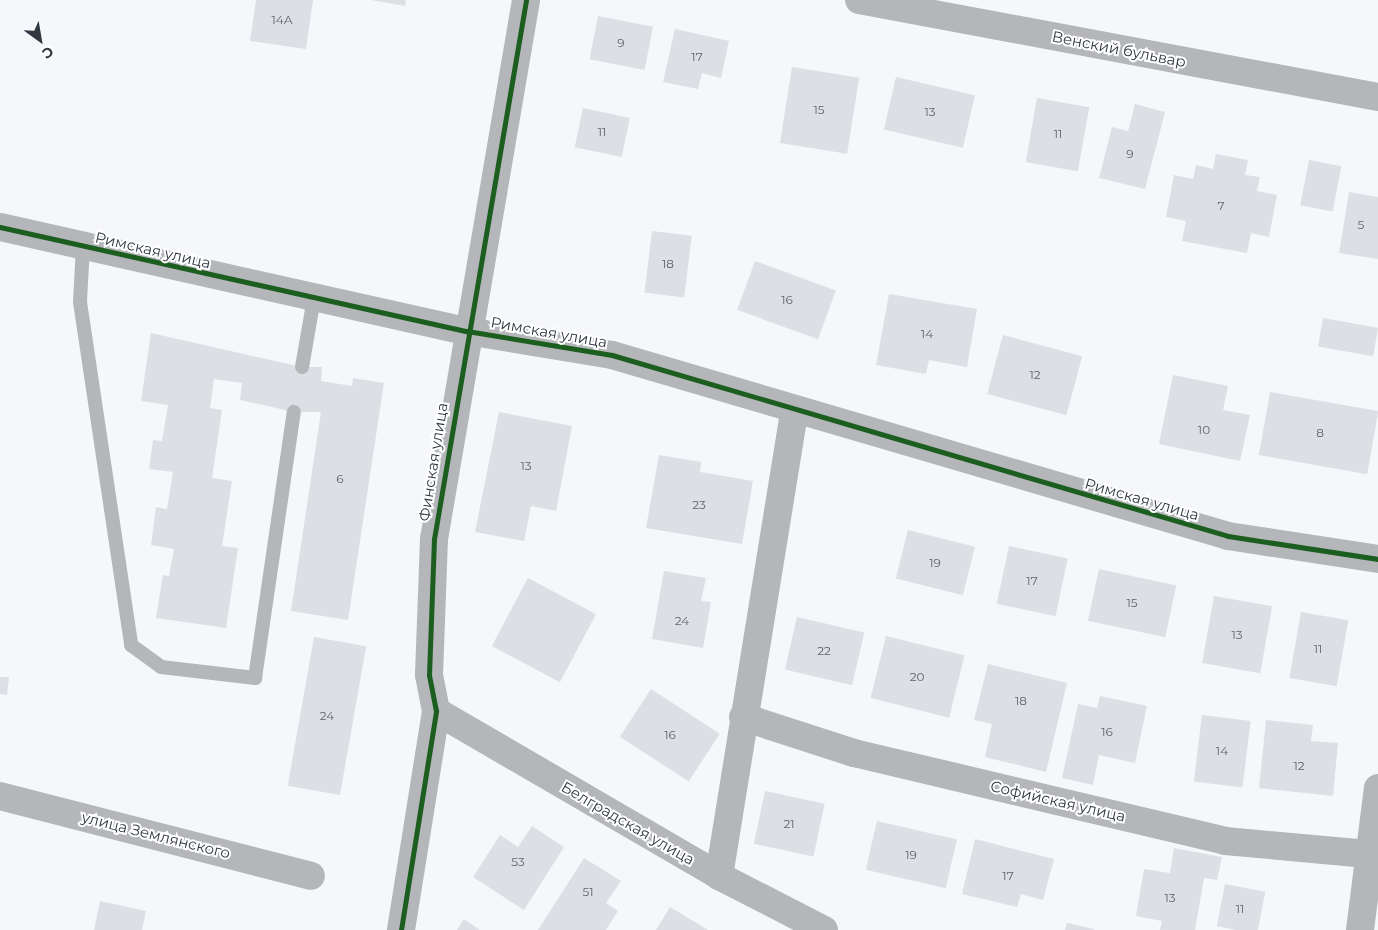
<!DOCTYPE html>
<html>
<head>
<meta charset="utf-8">
<style>
	body { margin:0 }
	#map { position:relative; width:1378px; height:930px; overflow:hidden; background:#f5f7fa; font-family:Montserrat,sans-serif }
	div>[style] { position:absolute }
	.building>* { inset:0; background:#dcdfe4; transform-origin:0 0 }
	.service>* { height:14px; margin:-7px; padding:0 7px; transform-origin:7px; border-radius:7px; background:#b4b6b9 }
	.minor>* { height:28px; margin:-14px; padding:0 14px; transform-origin:14px; border-radius:14px; background:#b4b6b9 }
	.cycleway>* { height:5px; margin:-2.5px; padding:0 2.5px; transform-origin:2.5px; border-radius:2.5px; background:#1b5e20 }
	span { translate:-50% -50%; white-space:nowrap; text-align:center; line-height:1.15; -webkit-text-stroke:4px #fff; paint-order:stroke }
	.number-label { font-size:12px; color:#5e646c }
	.number-label span { -webkit-text-stroke-width:0 }
	.street-label { font-size:15px; color:#313841 }
	.north { position:absolute; left:15px; top:15px; width:50px; height:50px; -webkit-text-stroke:4px #fff; paint-order:stroke; rotate:148deg; font-size:14px; font-weight:700; line-height:20px; text-align:center; color:#313841 }
	.north::after { content:''; display:block; margin:auto; width:18px; height:22px; background:#313841; clip-path:polygon(50% 0,100% 100%,50% 72%,0 100%) }
</style>
</head>
<body>
<div id="map">
	<div class="building">
		<i style="clip-path:polygon(256px 0,313px 0,306px 49px,250px 41px)"></i>
		<i style="clip-path:polygon(371px 0,406px 0,405px 6px)"></i>
		<i style="left:598px;top:16px;width:56px;height:44px;rotate:11deg"></i>
		<i style="clip-path:polygon(675px 29px,729px 41px,721px 78px,702px 73px,698px 89px,663px 82px)"></i>
		<i style="left:792px;top:67px;width:68px;height:77px;rotate:9deg"></i>
		<i style="left:896px;top:77px;width:81px;height:54px;rotate:13deg"></i>
		<i style="left:1037px;top:98px;width:53px;height:65px;rotate:10deg"></i>
		<i style="clip-path:polygon(1135px 104px,1165px 112px,1145px 189px,1099px 178px,1112px 127px,1128px 131px)"></i>
		<i style="left:583px;top:108px;width:48px;height:40px;rotate:12deg"></i>
		<i style="clip-path:polygon(1216px 154px,1248px 160px,1245px 175px,1260px 177px,1257px 191px,1277px 195px,1269px 237px,1251px 233px,1247px 253px,1182px 241px,1186px 221px,1166px 217px,1174px 175px,1193px 179px,1196px 165px,1213px 169px)"></i>
		<i style="left:1309px;top:160px;width:33px;height:46px;rotate:11deg"></i>
		<i style="clip-path:polygon(1349px 192px,1378px 197px,1378px 259px,1339px 253px)"></i>
		<i style="left:652px;top:231px;width:40px;height:62px;rotate:7deg"></i>
		<i style="left:755px;top:261px;width:86px;height:52px;rotate:20deg"></i>
		<i style="clip-path:polygon(889px 294px,977px 309px,967px 367px,929px 360px,926px 374px,876px 365px)"></i>
		<i style="left:1323px;top:318px;width:56px;height:29px;rotate:10deg"></i>
		<i style="clip-path:polygon(151px 333px,302px 367px,322px 367px,321px 381px,352px 386px,353px 378px,384px 383px,348px 620px,291px 611px,321px 412px,294px 412px,240px 400px,242px 383px,214px 379px,210px 408px,222px 410px,212px 478px,232px 481px,222px 546px,238px 548px,226px 628px,156px 618px,163px 575px,169px 576px,174px 549px,151px 545px,156px 507px,167px 509px,173px 472px,149px 469px,153px 440px,162px 441px,168px 405px,141px 401px)"></i>
		<i style="left:1003px;top:335px;width:82px;height:61px;rotate:15deg"></i>
		<i style="clip-path:polygon(1173px 375px,1228px 386px,1223px 410px,1250px 415px,1240px 461px,1159px 444px)"></i>
		<i style="left:1270px;top:392px;width:110px;height:64px;rotate:10deg"></i>
		<i style="clip-path:polygon(499px 412px,572px 426px,556px 511px,531px 506px,524px 541px,475px 532px)"></i>
		<i style="clip-path:polygon(659px 455px,701px 462px,700px 472px,753px 481px,742px 544px,646px 528px)"></i>
		<i style="left:908px;top:530px;width:69px;height:50px;rotate:14deg"></i>
		<i style="left:1009px;top:546px;width:60px;height:59px;rotate:12deg"></i>
		<i style="left:1099px;top:569px;width:79px;height:53px;rotate:12deg"></i>
		<i style="clip-path:polygon(664px 571px,706px 578px,701px 601px,711px 602px,703px 648px,652px 639px)"></i>
		<i style="left:528px;top:578px;width:77px;height:77px;rotate:28deg"></i>
		<i style="left:1214px;top:596px;width:59px;height:68px;rotate:10deg"></i>
		<i style="left:1301px;top:612px;width:48px;height:67px;rotate:10deg"></i>
		<i style="left:797px;top:617px;width:69px;height:54px;rotate:13deg"></i>
		<i style="left:886px;top:636px;width:81px;height:64px;rotate:14deg"></i>
		<i style="left:314px;top:637px;width:53px;height:151px;rotate:10deg"></i>
		<i style="clip-path:polygon(988px 664px,1067px 683px,1046px 772px,985px 757px,992px 724px,974px 720px)"></i>
		<i style="clip-path:polygon(0 677px,9px 677px,7px 695px,0 694px)"></i>
		<i style="left:651px;top:689px;width:82px;height:57px;rotate:33deg"></i>
		<i style="clip-path:polygon(1100px 696px,1147px 706px,1135px 763px,1099px 755px,1093px 785px,1062px 778px,1078px 704px,1097px 708px)"></i>
		<i style="left:1202px;top:715px;width:49px;height:67px;rotate:7deg"></i>
		<i style="clip-path:polygon(1266px 720px,1313px 725px,1311px 741px,1338px 743px,1333px 796px,1259px 788px)"></i>
		<i style="left:765px;top:791px;width:61px;height:54px;rotate:12deg"></i>
		<i style="left:877px;top:821px;width:82px;height:50px;rotate:13deg"></i>
		<i style="clip-path:polygon(532px 826px,564px 847px,524px 910px,473px 877px,500px 835px,518px 847px)"></i>
		<i style="clip-path:polygon(975px 839px,1054px 859px,1043px 900px,1021px 894px,1017px 907px,962px 894px)"></i>
		<i style="clip-path:polygon(1174px 848px,1222px 857px,1217px 880px,1204px 878px,1195px 930px,1160px 930px,1162px 921px,1136px 916px,1144px 869px,1170px 873px)"></i>
		<i style="clip-path:polygon(584px 858px,621px 881px,606px 903px,618px 911px,606px 930px,538px 930px)"></i>
		<i style="left:1225px;top:884px;width:41px;height:43px;rotate:11deg"></i>
		<i style="clip-path:polygon(100px 901px,146px 911px,142px 930px,94px 930px)"></i>
		<i style="clip-path:polygon(670px 907px,708px 930px,656px 930px)"></i>
		<i style="clip-path:polygon(464px 919px,480px 930px,457px 930px)"></i>
		<i style="clip-path:polygon(1067px 923px,1094px 929px,1094px 930px,1065px 930px)"></i>
	</div>
	<div class="service">
		<i style="left:83px;top:246px;width:56px;rotate:93.1deg"></i>
		<i style="left:80px;top:302px;width:347px;rotate:81.5deg"></i>
		<i style="left:131px;top:645px;width:37px;rotate:36deg"></i>
		<i style="left:161px;top:667px;width:95px;rotate:6.7deg"></i>
		<i style="left:255px;top:678px;width:269px;rotate:-81.7deg"></i>
		<i style="left:302px;top:367px;width:70px;rotate:-80.1deg"></i>
	</div>
	<div class="minor">
		<i style="left:859px;top:0;width:528px;rotate:10.59deg"></i>
		<i style="left:0;top:227px;width:478px;rotate:12.6deg"></i>
		<i style="left:467px;top:331px;width:147px;rotate:9.4deg"></i>
		<i style="left:612px;top:355px;width:642px;rotate:16.37deg"></i>
		<i style="left:1228px;top:536px;width:152px;rotate:8.7deg"></i>
		<i style="left:436px;top:711px;width:328px;rotate:30.2deg"></i>
		<i style="left:719px;top:876px;width:118px;rotate:27.2deg"></i>
		<i style="left:743px;top:717px;width:117px;rotate:18deg"></i>
		<i style="left:854px;top:753px;width:381px;rotate:13.3deg"></i>
		<i style="left:1225px;top:841px;width:154px;rotate:5.2deg"></i>
		<i style="left:0;top:796px;width:321px;rotate:14.4deg"></i>
		<i style="left:719px;top:876px;width:470px;rotate:-80.8deg"></i>
		<i style="left:401px;top:930px;width:222px;rotate:-80.9deg"></i>
		<i style="left:436px;top:711px;width:37px;rotate:-101deg"></i>
		<i style="left:429px;top:675px;width:136px;rotate:-87.9deg"></i>
		<i style="left:434px;top:539px;width:547px;rotate:-80.31deg"></i>
		<i style="left:1360px;top:930px;width:143px;rotate:-82.8deg"></i>
	</div>
	<div class="cycleway">
		<i style="left:0;top:227px;width:478px;rotate:12.6deg"></i>
		<i style="left:467px;top:331px;width:147px;rotate:9.4deg"></i>
		<i style="left:612px;top:355px;width:642px;rotate:16.37deg"></i>
		<i style="left:1228px;top:536px;width:152px;rotate:8.7deg"></i>
		<i style="left:401px;top:930px;width:222px;rotate:-80.9deg"></i>
		<i style="left:436px;top:711px;width:37px;rotate:-101deg"></i>
		<i style="left:429px;top:675px;width:136px;rotate:-87.9deg"></i>
		<i style="left:434px;top:539px;width:547px;rotate:-80.31deg"></i>
	</div>
	<div class="number-label">
		<span style="left:282px;top:20px">14А</span>
		<span style="left:621px;top:43px">9</span>
		<span style="left:697px;top:57px">17</span>
		<span style="left:819px;top:110px">15</span>
		<span style="left:930px;top:112px">13</span>
		<span style="left:602px;top:132px">11</span>
		<span style="left:1058px;top:134px">11</span>
		<span style="left:1130px;top:154px">9</span>
		<span style="left:1221px;top:206px">7</span>
		<span style="left:1361px;top:225px">5</span>
		<span style="left:668px;top:264px">18</span>
		<span style="left:787px;top:300px">16</span>
		<span style="left:927px;top:334px">14</span>
		<span style="left:1035px;top:375px">12</span>
		<span style="left:1204px;top:430px">10</span>
		<span style="left:1320px;top:433px">8</span>
		<span style="left:526px;top:466px">13</span>
		<span style="left:340px;top:479px">6</span>
		<span style="left:699px;top:505px">23</span>
		<span style="left:935px;top:563px">19</span>
		<span style="left:1032px;top:581px">17</span>
		<span style="left:1132px;top:603px">15</span>
		<span style="left:682px;top:621px">24</span>
		<span style="left:1237px;top:635px">13</span>
		<span style="left:1318px;top:649px">11</span>
		<span style="left:824px;top:651px">22</span>
		<span style="left:917px;top:677px">20</span>
		<span style="left:1021px;top:701px">18</span>
		<span style="left:327px;top:716px">24</span>
		<span style="left:1107px;top:732px">16</span>
		<span style="left:670px;top:735px">16</span>
		<span style="left:1222px;top:751px">14</span>
		<span style="left:1299px;top:766px">12</span>
		<span style="left:789px;top:824px">21</span>
		<span style="left:911px;top:855px">19</span>
		<span style="left:518px;top:862px">53</span>
		<span style="left:1008px;top:876px">17</span>
		<span style="left:588px;top:892px">51</span>
		<span style="left:1170px;top:898px">13</span>
		<span style="left:1240px;top:909px">11</span>
	</div>
	<div class="street-label">
		<span style="left:1119px;top:49px;rotate:11deg">Венский бульвар</span>
		<span style="left:153px;top:250px;rotate:13deg">Римская улица</span>
		<span style="left:549px;top:332px;rotate:10deg">Римская улица</span>
		<span style="left:433px;top:462px;rotate:-81deg">Финская улица</span>
		<span style="left:1142px;top:499px;rotate:16deg">Римская улица</span>
		<span style="left:1058px;top:801px;rotate:13deg">Софийская улица</span>
		<span style="left:628px;top:823px;rotate:30deg">Белградская улица</span>
		<span style="left:156px;top:835px;rotate:14deg">улица Землянского</span>
	</div>
	<div class="north">С</div>
</div>
</body>
</html>
